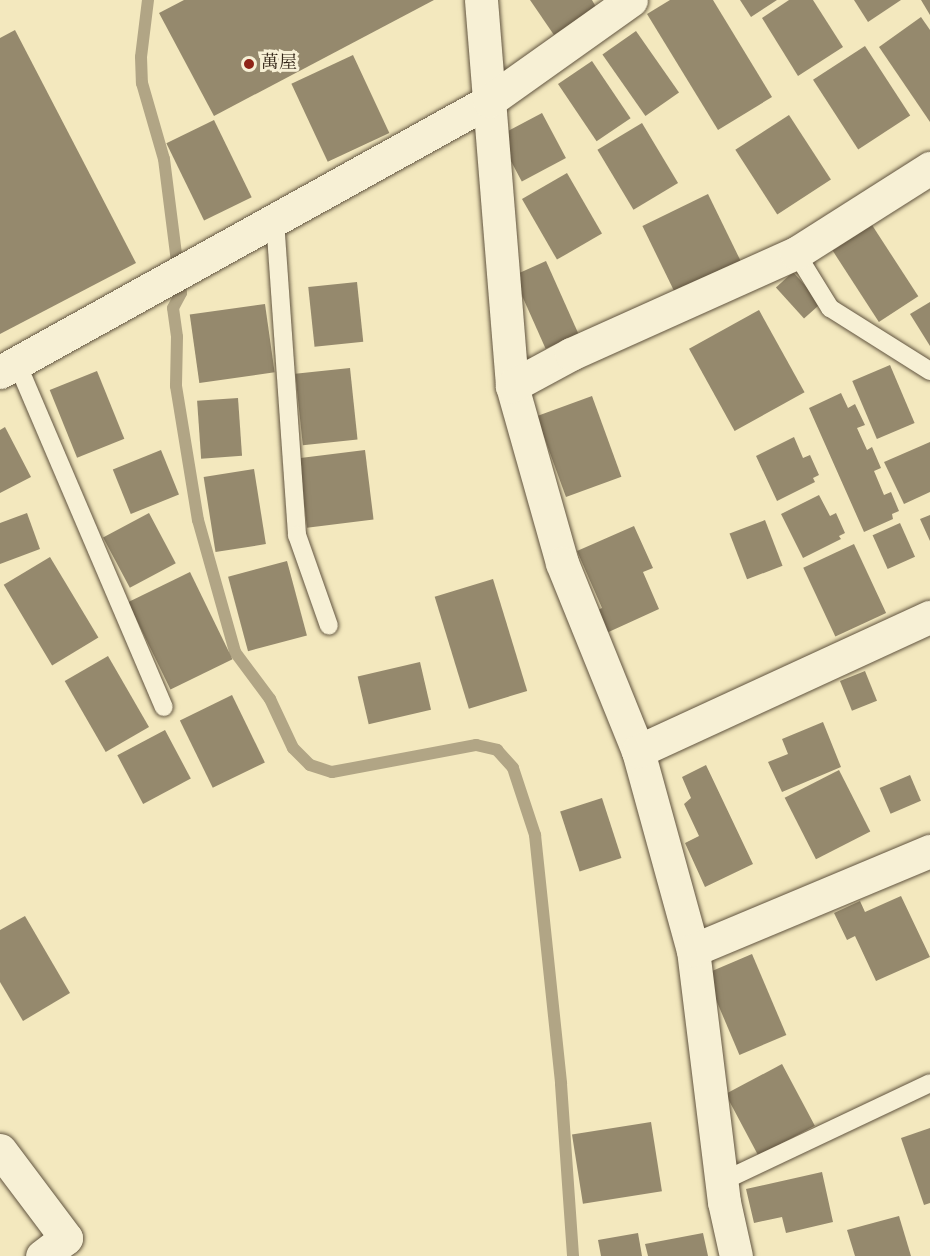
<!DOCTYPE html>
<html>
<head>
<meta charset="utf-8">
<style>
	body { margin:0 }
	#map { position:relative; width:930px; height:1256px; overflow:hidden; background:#f3e8be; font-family:Vollkorn,"Noto Serif JP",serif }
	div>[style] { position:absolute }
	.stream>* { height:12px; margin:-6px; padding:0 6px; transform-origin:6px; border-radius:6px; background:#b1a585 }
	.building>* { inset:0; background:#95896d; transform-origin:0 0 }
	.roads { filter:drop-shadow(0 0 2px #61543f) drop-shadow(0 0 2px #61543f) }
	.lane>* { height:18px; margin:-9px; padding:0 9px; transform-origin:9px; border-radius:9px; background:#f7f0d5 }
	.street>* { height:33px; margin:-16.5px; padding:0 16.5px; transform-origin:16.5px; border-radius:16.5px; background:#f7f0d5 }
	.dots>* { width:16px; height:16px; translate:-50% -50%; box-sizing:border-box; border:3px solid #f7f0d5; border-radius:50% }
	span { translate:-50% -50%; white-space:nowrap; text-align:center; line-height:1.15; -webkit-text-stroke:6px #f7f0d5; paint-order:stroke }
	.poi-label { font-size:18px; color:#302215 }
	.left { translate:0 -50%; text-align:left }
</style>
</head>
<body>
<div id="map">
	<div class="stream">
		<i style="left:148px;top:0;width:57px;rotate:97deg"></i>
		<i style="left:141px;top:57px;width:26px;rotate:88deg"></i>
		<i style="left:142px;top:83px;width:79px;rotate:73.9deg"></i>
		<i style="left:164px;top:159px;width:135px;rotate:82.8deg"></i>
		<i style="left:181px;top:293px;width:17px;rotate:118deg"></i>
		<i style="left:173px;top:308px;width:29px;rotate:82deg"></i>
		<i style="left:177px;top:337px;width:49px;rotate:91.2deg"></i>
		<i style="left:176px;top:386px;width:136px;rotate:80.7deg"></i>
		<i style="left:198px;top:520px;width:137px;rotate:74.3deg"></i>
		<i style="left:235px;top:652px;width:59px;rotate:53.3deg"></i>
		<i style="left:270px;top:699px;width:54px;rotate:64.9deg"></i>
		<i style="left:293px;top:748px;width:24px;rotate:45deg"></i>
		<i style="left:310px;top:765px;width:23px;rotate:18deg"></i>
		<i style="left:332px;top:772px;width:147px;rotate:-10.6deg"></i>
		<i style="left:476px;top:745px;width:22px;rotate:13deg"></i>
		<i style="left:497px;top:750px;width:24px;rotate:48deg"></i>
		<i style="left:513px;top:768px;width:71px;rotate:71.8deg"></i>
		<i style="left:535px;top:835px;width:250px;rotate:84deg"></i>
		<i style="left:561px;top:1084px;width:172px;rotate:86deg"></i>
	</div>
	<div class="building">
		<i style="clip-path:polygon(184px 0,434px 0,214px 116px,159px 13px)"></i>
		<i style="clip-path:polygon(530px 0,592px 0,596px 7px,554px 35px)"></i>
		<i style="clip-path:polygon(670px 0,713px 0,772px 97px,718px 130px,647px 14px)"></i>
		<i style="clip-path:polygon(740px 0,777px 0,751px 17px)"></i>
		<i style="clip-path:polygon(789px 0,813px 0,843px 47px,798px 76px,762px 18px)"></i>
		<i style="clip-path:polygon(854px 0,901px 0,868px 22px)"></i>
		<i style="clip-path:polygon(921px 0,930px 0,930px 15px)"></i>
		<i style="clip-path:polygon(921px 17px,930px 30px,930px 122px,879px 47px)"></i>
		<i style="clip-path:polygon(15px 30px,136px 263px,0 334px,0 38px)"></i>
		<i style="left:636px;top:31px;width:75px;height:41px;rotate:55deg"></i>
		<i style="left:865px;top:46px;width:83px;height:62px;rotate:57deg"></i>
		<i style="left:353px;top:55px;width:86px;height:68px;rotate:65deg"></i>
		<i style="left:592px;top:61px;width:69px;height:41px;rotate:56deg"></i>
		<i style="left:542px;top:113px;width:51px;height:50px;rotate:62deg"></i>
		<i style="left:789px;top:115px;width:77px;height:64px;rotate:57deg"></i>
		<i style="left:214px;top:120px;width:86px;height:53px;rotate:64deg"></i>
		<i style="left:642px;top:123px;width:70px;height:52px;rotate:59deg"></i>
		<i style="left:567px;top:173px;width:70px;height:52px;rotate:60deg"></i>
		<i style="left:708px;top:194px;width:76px;height:73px;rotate:64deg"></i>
		<i style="left:872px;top:225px;width:85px;height:47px;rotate:57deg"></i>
		<i style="left:546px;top:261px;width:80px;height:36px;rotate:66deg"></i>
		<i style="left:793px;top:272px;width:42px;height:23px;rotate:48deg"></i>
		<i style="left:357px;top:282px;width:60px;height:49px;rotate:84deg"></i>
		<i style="clip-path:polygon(930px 302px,930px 346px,910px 314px)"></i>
		<i style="left:265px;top:304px;width:69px;height:76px;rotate:82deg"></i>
		<i style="left:759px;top:310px;width:94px;height:80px;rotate:61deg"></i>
		<i style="left:890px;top:365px;width:63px;height:41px;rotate:67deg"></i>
		<i style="left:350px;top:368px;width:72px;height:55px;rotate:84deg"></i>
		<i style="left:97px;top:371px;width:73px;height:51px;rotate:68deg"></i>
		<i style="clip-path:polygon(841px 393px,848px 408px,855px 404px,865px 425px,857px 428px,867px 450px,872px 447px,881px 468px,874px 471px,884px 495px,891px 492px,899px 511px,892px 514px,893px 519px,864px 532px,809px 408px)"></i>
		<i style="left:592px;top:396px;width:86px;height:59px;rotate:70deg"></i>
		<i style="left:238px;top:398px;width:58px;height:41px;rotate:86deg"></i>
		<i style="clip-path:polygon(5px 427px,31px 477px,0 493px,0 430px)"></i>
		<i style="clip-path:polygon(794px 437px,803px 458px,810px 455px,819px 475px,813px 478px,815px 482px,777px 501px,756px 456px)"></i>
		<i style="clip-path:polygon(930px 442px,930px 492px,904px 504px,884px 462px)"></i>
		<i style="left:161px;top:450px;width:48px;height:52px;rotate:68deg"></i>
		<i style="left:365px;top:450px;width:70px;height:67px;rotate:83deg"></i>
		<i style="left:254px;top:469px;width:76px;height:51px;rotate:81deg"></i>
		<i style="clip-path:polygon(819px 495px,830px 516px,836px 513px,845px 533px,839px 536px,841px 539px,803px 558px,781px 514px)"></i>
		<i style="clip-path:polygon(27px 513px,40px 549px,0 564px,0 523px)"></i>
		<i style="left:149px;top:513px;width:57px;height:52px;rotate:62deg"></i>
		<i style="clip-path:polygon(930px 515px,930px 541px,920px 519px)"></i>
		<i style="left:765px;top:520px;width:49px;height:38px;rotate:69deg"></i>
		<i style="left:900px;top:523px;width:37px;height:30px;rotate:66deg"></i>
		<i style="clip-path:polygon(634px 526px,653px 568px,643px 572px,659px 609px,602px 635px,592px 613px,602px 608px,577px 551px)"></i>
		<i style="left:854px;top:544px;width:76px;height:56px;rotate:65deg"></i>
		<i style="left:50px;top:557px;width:94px;height:54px;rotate:59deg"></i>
		<i style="left:287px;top:561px;width:77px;height:61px;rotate:75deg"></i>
		<i style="left:190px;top:572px;width:97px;height:69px;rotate:64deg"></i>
		<i style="left:493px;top:579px;width:117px;height:61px;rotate:73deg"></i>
		<i style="left:108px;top:656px;width:82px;height:50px;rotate:60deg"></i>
		<i style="left:420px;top:662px;width:49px;height:64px;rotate:77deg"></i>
		<i style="left:865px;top:671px;width:32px;height:27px;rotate:68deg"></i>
		<i style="left:232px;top:695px;width:75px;height:58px;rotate:64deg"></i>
		<i style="clip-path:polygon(823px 722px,841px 767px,782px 792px,768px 762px,788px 754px,782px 739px)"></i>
		<i style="left:165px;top:730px;width:55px;height:54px;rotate:62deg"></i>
		<i style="clip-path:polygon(706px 765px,753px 864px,705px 887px,685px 843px,699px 836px,684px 804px,691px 798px,682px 777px)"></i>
		<i style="left:839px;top:770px;width:69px;height:61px;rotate:63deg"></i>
		<i style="left:910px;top:775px;width:28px;height:33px;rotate:67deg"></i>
		<i style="left:602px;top:798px;width:63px;height:44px;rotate:72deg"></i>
		<i style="clip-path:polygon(901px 896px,930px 957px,876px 981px,855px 936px,847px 940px,834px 913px,860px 901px,865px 912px)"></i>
		<i style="clip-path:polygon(25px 916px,70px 993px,23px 1021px,0 982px,0 930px)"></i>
		<i style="left:752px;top:954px;width:88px;height:51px;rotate:67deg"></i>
		<i style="left:782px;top:1064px;width:70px;height:64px;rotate:62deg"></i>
		<i style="left:651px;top:1122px;width:70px;height:80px;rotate:81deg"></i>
		<i style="clip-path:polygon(930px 1128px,930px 1203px,924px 1205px,901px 1138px)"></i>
		<i style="clip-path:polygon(822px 1172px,833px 1222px,786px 1233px,782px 1217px,754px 1223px,746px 1189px)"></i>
		<i style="clip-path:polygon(899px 1216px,911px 1256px,855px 1256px,847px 1230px)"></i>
		<i style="clip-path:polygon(638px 1233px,642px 1256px,601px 1256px,598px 1240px)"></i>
		<i style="clip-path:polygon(703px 1233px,708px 1256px,648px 1256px,645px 1244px)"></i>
	</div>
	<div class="roads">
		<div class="lane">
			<i style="left:275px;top:220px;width:316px;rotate:86deg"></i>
			<i style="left:297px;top:535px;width:96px;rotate:70.6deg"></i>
			<i style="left:796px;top:253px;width:65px;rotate:58.3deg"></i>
			<i style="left:830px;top:308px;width:118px;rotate:32.2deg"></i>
			<i style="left:17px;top:363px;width:374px;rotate:66.9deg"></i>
			<i style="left:721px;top:1182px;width:231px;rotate:-25.3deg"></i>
		</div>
		<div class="street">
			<i style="left:481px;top:0;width:387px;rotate:85.4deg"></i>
			<i style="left:512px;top:386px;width:184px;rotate:74.2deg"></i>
			<i style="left:562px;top:563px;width:203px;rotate:68deg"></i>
			<i style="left:638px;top:751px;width:206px;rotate:74.6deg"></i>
			<i style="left:693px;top:950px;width:254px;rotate:83deg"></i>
			<i style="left:724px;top:1202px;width:55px;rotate:77.5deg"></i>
			<i style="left:0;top:372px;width:559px;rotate:-28.99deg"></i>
			<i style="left:489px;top:101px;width:174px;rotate:-35.4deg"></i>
			<i style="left:512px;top:386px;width:67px;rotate:-28.5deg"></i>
			<i style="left:571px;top:354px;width:247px;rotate:-24.2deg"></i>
			<i style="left:796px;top:253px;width:159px;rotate:-32.4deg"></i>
			<i style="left:638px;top:751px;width:321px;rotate:-24.7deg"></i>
			<i style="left:693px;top:950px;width:257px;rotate:-22.7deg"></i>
			<i style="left:0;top:1150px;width:110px;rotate:53.1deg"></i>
			<i style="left:66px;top:1238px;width:30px;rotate:143deg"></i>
		</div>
	</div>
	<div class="dots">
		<i style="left:249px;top:64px;background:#8f2418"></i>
	</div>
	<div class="poi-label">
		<span class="left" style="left:261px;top:64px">萬屋</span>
	</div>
</div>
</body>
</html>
